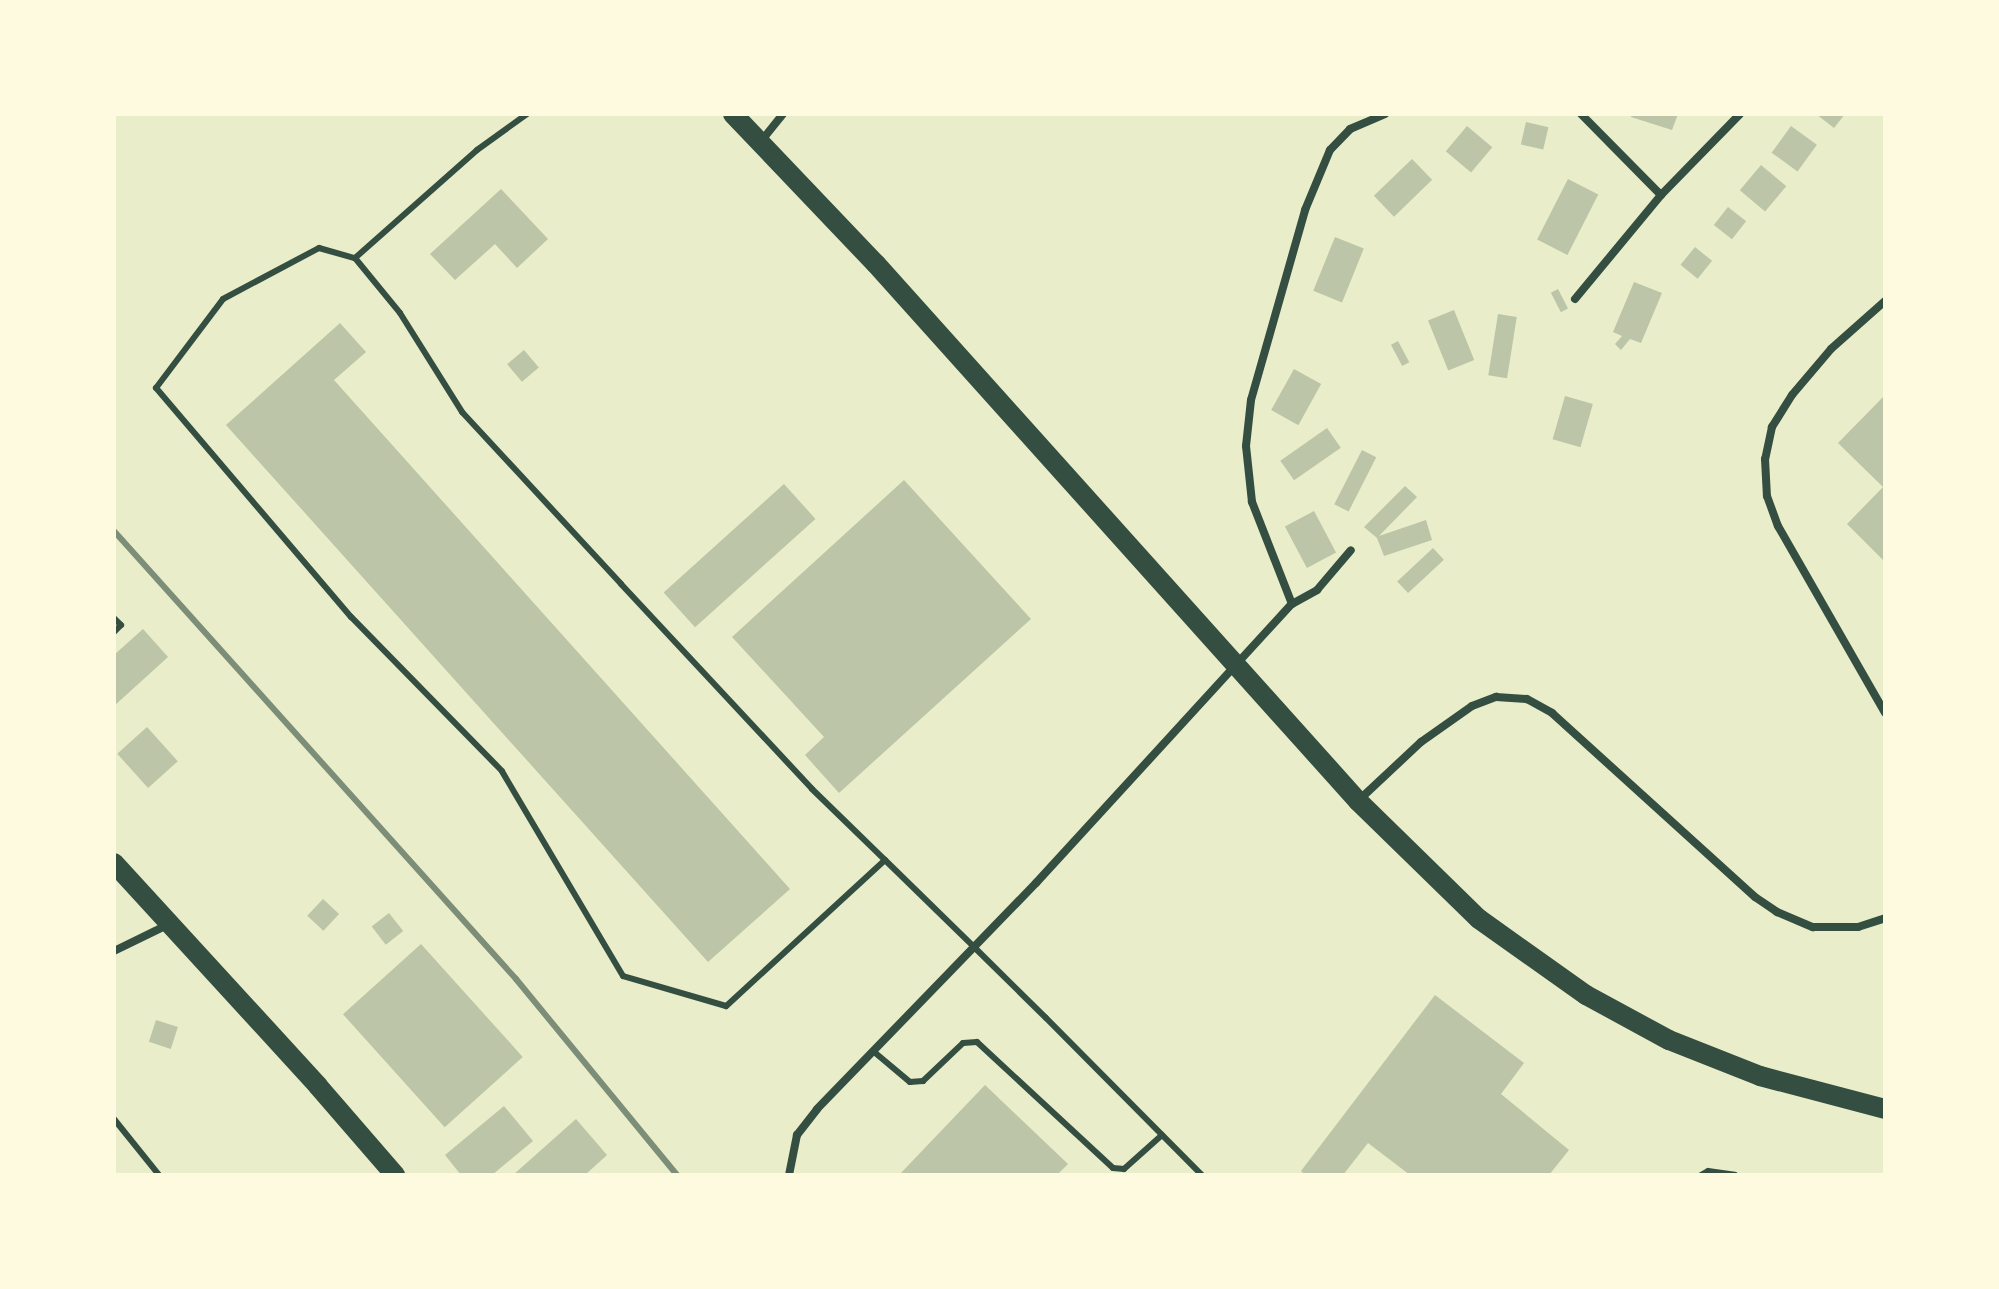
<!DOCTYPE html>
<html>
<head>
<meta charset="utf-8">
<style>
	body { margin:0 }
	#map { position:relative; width:1999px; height:1289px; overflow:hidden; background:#e9edc9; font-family:"Crimson Pro",serif }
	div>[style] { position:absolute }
	.building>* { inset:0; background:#bcc5a7; transform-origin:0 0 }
	.service>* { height:6px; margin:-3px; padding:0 3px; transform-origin:3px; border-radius:3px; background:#344e41 }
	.minor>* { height:8px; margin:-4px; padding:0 4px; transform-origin:4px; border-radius:4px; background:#344e41 }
	.primary>* { height:20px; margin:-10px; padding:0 10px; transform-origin:10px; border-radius:10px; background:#344e41 }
	.rail>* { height:6px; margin:-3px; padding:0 3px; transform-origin:3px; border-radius:3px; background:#7c8e77 }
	span { translate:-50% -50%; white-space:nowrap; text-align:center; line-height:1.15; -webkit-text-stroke:8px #fefae0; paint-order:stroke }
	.frame { position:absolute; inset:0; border:116px solid #fefae0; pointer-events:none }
</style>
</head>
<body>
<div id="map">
	<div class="building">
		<i style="clip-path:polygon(1632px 114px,1678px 114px,1672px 130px,1631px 117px)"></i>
		<i style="clip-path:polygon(1816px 114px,1845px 114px,1834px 128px)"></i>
		<i style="left:1526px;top:122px;width:23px;height:23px;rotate:13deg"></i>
		<i style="left:1467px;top:126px;width:33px;height:33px;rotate:40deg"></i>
		<i style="left:1791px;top:126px;width:32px;height:33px;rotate:36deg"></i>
		<i style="left:1412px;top:159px;width:29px;height:53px;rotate:46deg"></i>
		<i style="left:1761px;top:165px;width:33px;height:33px;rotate:40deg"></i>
		<i style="left:1568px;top:179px;width:34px;height:68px;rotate:27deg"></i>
		<i style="clip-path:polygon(501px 189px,548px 239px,517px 268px,495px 244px,455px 280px,430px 254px)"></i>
		<i style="left:1728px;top:207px;width:23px;height:23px;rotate:38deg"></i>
		<i style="left:1335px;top:237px;width:31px;height:58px;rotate:22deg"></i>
		<i style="left:1695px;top:247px;width:22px;height:23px;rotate:39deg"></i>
		<i style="clip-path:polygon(1634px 282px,1662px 293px,1641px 343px,1630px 339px,1621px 350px,1615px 344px,1622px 336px,1613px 332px)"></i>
		<i style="left:1558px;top:289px;width:22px;height:8px;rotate:63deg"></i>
		<i style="left:1454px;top:310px;width:54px;height:28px;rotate:68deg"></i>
		<i style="left:1498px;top:314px;width:19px;height:62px;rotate:9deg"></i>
		<i style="clip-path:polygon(340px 323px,366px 352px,334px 380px,790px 889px,708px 962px,226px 425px)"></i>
		<i style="left:1398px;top:341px;width:24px;height:8px;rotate:62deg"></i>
		<i style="left:524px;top:350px;width:23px;height:22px;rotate:50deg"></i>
		<i style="left:1294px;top:369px;width:31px;height:47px;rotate:29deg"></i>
		<i style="clip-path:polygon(1885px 395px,1885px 562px,1847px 524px,1883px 487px,1838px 443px)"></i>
		<i style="left:1565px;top:396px;width:29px;height:45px;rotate:16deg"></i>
		<i style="left:1327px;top:428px;width:24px;height:57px;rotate:55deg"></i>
		<i style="left:1362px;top:450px;width:16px;height:61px;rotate:27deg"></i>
		<i style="clip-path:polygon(904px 480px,1031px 619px,839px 793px,805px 755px,824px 737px,732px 637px)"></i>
		<i style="left:784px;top:484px;width:47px;height:162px;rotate:48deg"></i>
		<i style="clip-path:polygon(1405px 486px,1417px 497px,1379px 536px,1426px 520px,1432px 540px,1384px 556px,1377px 538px,1364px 527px)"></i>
		<i style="left:1314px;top:511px;width:47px;height:33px;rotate:62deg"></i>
		<i style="left:1433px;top:548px;width:16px;height:49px;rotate:47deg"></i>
		<i style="clip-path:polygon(143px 629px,168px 657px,114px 706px,114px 655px)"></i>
		<i style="left:147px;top:727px;width:46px;height:40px;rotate:48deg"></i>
		<i style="left:323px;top:899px;width:22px;height:23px;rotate:43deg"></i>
		<i style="left:389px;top:913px;width:23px;height:22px;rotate:52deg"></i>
		<i style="left:421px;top:944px;width:152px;height:105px;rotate:48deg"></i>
		<i style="clip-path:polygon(1435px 995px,1524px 1063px,1501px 1094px,1569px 1150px,1549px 1175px,1410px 1175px,1368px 1143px,1343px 1175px,1305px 1175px,1301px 1171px)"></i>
		<i style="left:156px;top:1020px;width:23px;height:23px;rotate:18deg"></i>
		<i style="clip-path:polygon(985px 1085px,1068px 1164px,1057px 1175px,899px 1175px)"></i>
		<i style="clip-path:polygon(504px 1106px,533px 1141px,492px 1175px,461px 1175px,445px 1155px)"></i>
		<i style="clip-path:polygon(576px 1119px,607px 1155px,585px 1175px,513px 1175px)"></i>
	</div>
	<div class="service">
		<i style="left:355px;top:258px;width:163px;rotate:-41.5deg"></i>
		<i style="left:477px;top:150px;width:62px;rotate:-35.8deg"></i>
		<i style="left:114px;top:618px;width:10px;rotate:45deg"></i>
		<i style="left:121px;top:625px;width:10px;rotate:135deg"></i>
		<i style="left:885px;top:860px;width:216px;rotate:137.4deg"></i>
		<i style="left:726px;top:1006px;width:107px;rotate:-163.8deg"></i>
		<i style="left:623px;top:976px;width:238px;rotate:-120.6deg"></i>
		<i style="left:502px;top:771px;width:216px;rotate:-134.4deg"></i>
		<i style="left:351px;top:617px;width:301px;rotate:-130.4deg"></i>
		<i style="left:156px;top:388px;width:111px;rotate:-53deg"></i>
		<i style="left:223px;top:299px;width:109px;rotate:-28deg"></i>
		<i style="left:319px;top:248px;width:37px;rotate:16deg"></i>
		<i style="left:355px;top:258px;width:71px;rotate:50.7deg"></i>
		<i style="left:400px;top:313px;width:117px;rotate:57.9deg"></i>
		<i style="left:462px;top:412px;width:234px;rotate:47.2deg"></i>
		<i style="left:621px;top:584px;width:280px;rotate:47deg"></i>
		<i style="left:812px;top:789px;width:102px;rotate:44.2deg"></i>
		<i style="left:885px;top:860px;width:124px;rotate:44.3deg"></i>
		<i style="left:974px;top:947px;width:101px;rotate:44.6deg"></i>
		<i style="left:1046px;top:1018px;width:221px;rotate:45.2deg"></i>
		<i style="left:873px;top:1051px;width:48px;rotate:40deg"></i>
		<i style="left:910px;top:1082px;width:13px;rotate:-4deg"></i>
		<i style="left:923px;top:1081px;width:55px;rotate:-43.5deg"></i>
		<i style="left:963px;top:1043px;width:14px;rotate:-4deg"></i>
		<i style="left:977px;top:1042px;width:185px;rotate:42.8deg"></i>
		<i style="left:1113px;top:1168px;width:11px;rotate:5deg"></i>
		<i style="left:1124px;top:1169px;width:51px;rotate:-41.8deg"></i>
		<i style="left:114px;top:1119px;width:72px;rotate:51.2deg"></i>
		<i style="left:1701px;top:1175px;width:8px;rotate:-30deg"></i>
		<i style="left:1708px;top:1171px;width:27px;rotate:8deg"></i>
	</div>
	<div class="minor">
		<i style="left:1581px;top:114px;width:114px;rotate:45.4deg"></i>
		<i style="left:762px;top:140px;width:33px;rotate:-51deg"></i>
		<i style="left:1575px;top:299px;width:135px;rotate:-50.4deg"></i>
		<i style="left:1661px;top:195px;width:113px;rotate:-45.7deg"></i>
		<i style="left:1885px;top:301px;width:72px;rotate:138.4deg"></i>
		<i style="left:1831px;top:349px;width:60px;rotate:130.3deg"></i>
		<i style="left:1792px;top:395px;width:38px;rotate:122deg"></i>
		<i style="left:1772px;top:427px;width:33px;rotate:102deg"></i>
		<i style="left:1765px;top:459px;width:37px;rotate:87deg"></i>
		<i style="left:1767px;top:496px;width:32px;rotate:70deg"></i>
		<i style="left:1778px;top:526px;width:215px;rotate:60.2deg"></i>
		<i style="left:1292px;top:604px;width:110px;rotate:-111.4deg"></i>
		<i style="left:1252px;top:502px;width:56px;rotate:-96.1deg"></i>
		<i style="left:1246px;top:446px;width:46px;rotate:-83.8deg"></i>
		<i style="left:1251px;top:400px;width:198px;rotate:-74.1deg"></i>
		<i style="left:1305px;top:210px;width:65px;rotate:-67.4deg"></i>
		<i style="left:1330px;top:150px;width:29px;rotate:-46deg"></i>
		<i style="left:1350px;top:129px;width:38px;rotate:-23deg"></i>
		<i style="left:1359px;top:800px;width:85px;rotate:-43.1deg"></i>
		<i style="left:1421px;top:742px;width:62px;rotate:-35.2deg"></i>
		<i style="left:1472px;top:706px;width:26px;rotate:-21deg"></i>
		<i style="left:1496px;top:697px;width:31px;rotate:4deg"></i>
		<i style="left:1527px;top:699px;width:29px;rotate:29deg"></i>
		<i style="left:1552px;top:713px;width:274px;rotate:42.2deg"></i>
		<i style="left:1755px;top:897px;width:27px;rotate:34deg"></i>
		<i style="left:1777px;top:912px;width:39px;rotate:23deg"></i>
		<i style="left:1813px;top:927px;width:45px"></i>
		<i style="left:1858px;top:927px;width:28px;rotate:-18deg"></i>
		<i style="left:114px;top:951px;width:59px;rotate:-26.1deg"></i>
		<i style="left:789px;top:1175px;width:41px;rotate:-78.7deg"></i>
		<i style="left:797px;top:1135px;width:33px;rotate:-52deg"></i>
		<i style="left:817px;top:1109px;width:315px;rotate:-45.9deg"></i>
		<i style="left:1036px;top:883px;width:379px;rotate:-47.5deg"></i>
		<i style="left:1292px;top:604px;width:29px;rotate:-29deg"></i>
		<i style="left:1317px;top:590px;width:52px;rotate:-49.6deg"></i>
	</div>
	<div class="primary">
		<i style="left:733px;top:114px;width:207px;rotate:46.4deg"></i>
		<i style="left:876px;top:264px;width:722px;rotate:48.09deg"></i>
		<i style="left:1358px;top:801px;width:169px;rotate:44.3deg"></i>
		<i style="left:1479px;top:919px;width:131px;rotate:35.4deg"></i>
		<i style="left:1586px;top:995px;width:94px;rotate:28.5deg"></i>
		<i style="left:1669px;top:1040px;width:98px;rotate:21.6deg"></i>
		<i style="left:1760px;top:1076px;width:129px;rotate:14.8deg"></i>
		<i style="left:114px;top:863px;width:302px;rotate:47.5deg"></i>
		<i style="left:318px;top:1086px;width:118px;rotate:49.1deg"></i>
	</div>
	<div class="rail">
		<i style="left:114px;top:531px;width:602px;rotate:48.1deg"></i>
		<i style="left:516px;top:979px;width:254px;rotate:50.6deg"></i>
	</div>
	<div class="frame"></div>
</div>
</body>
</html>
